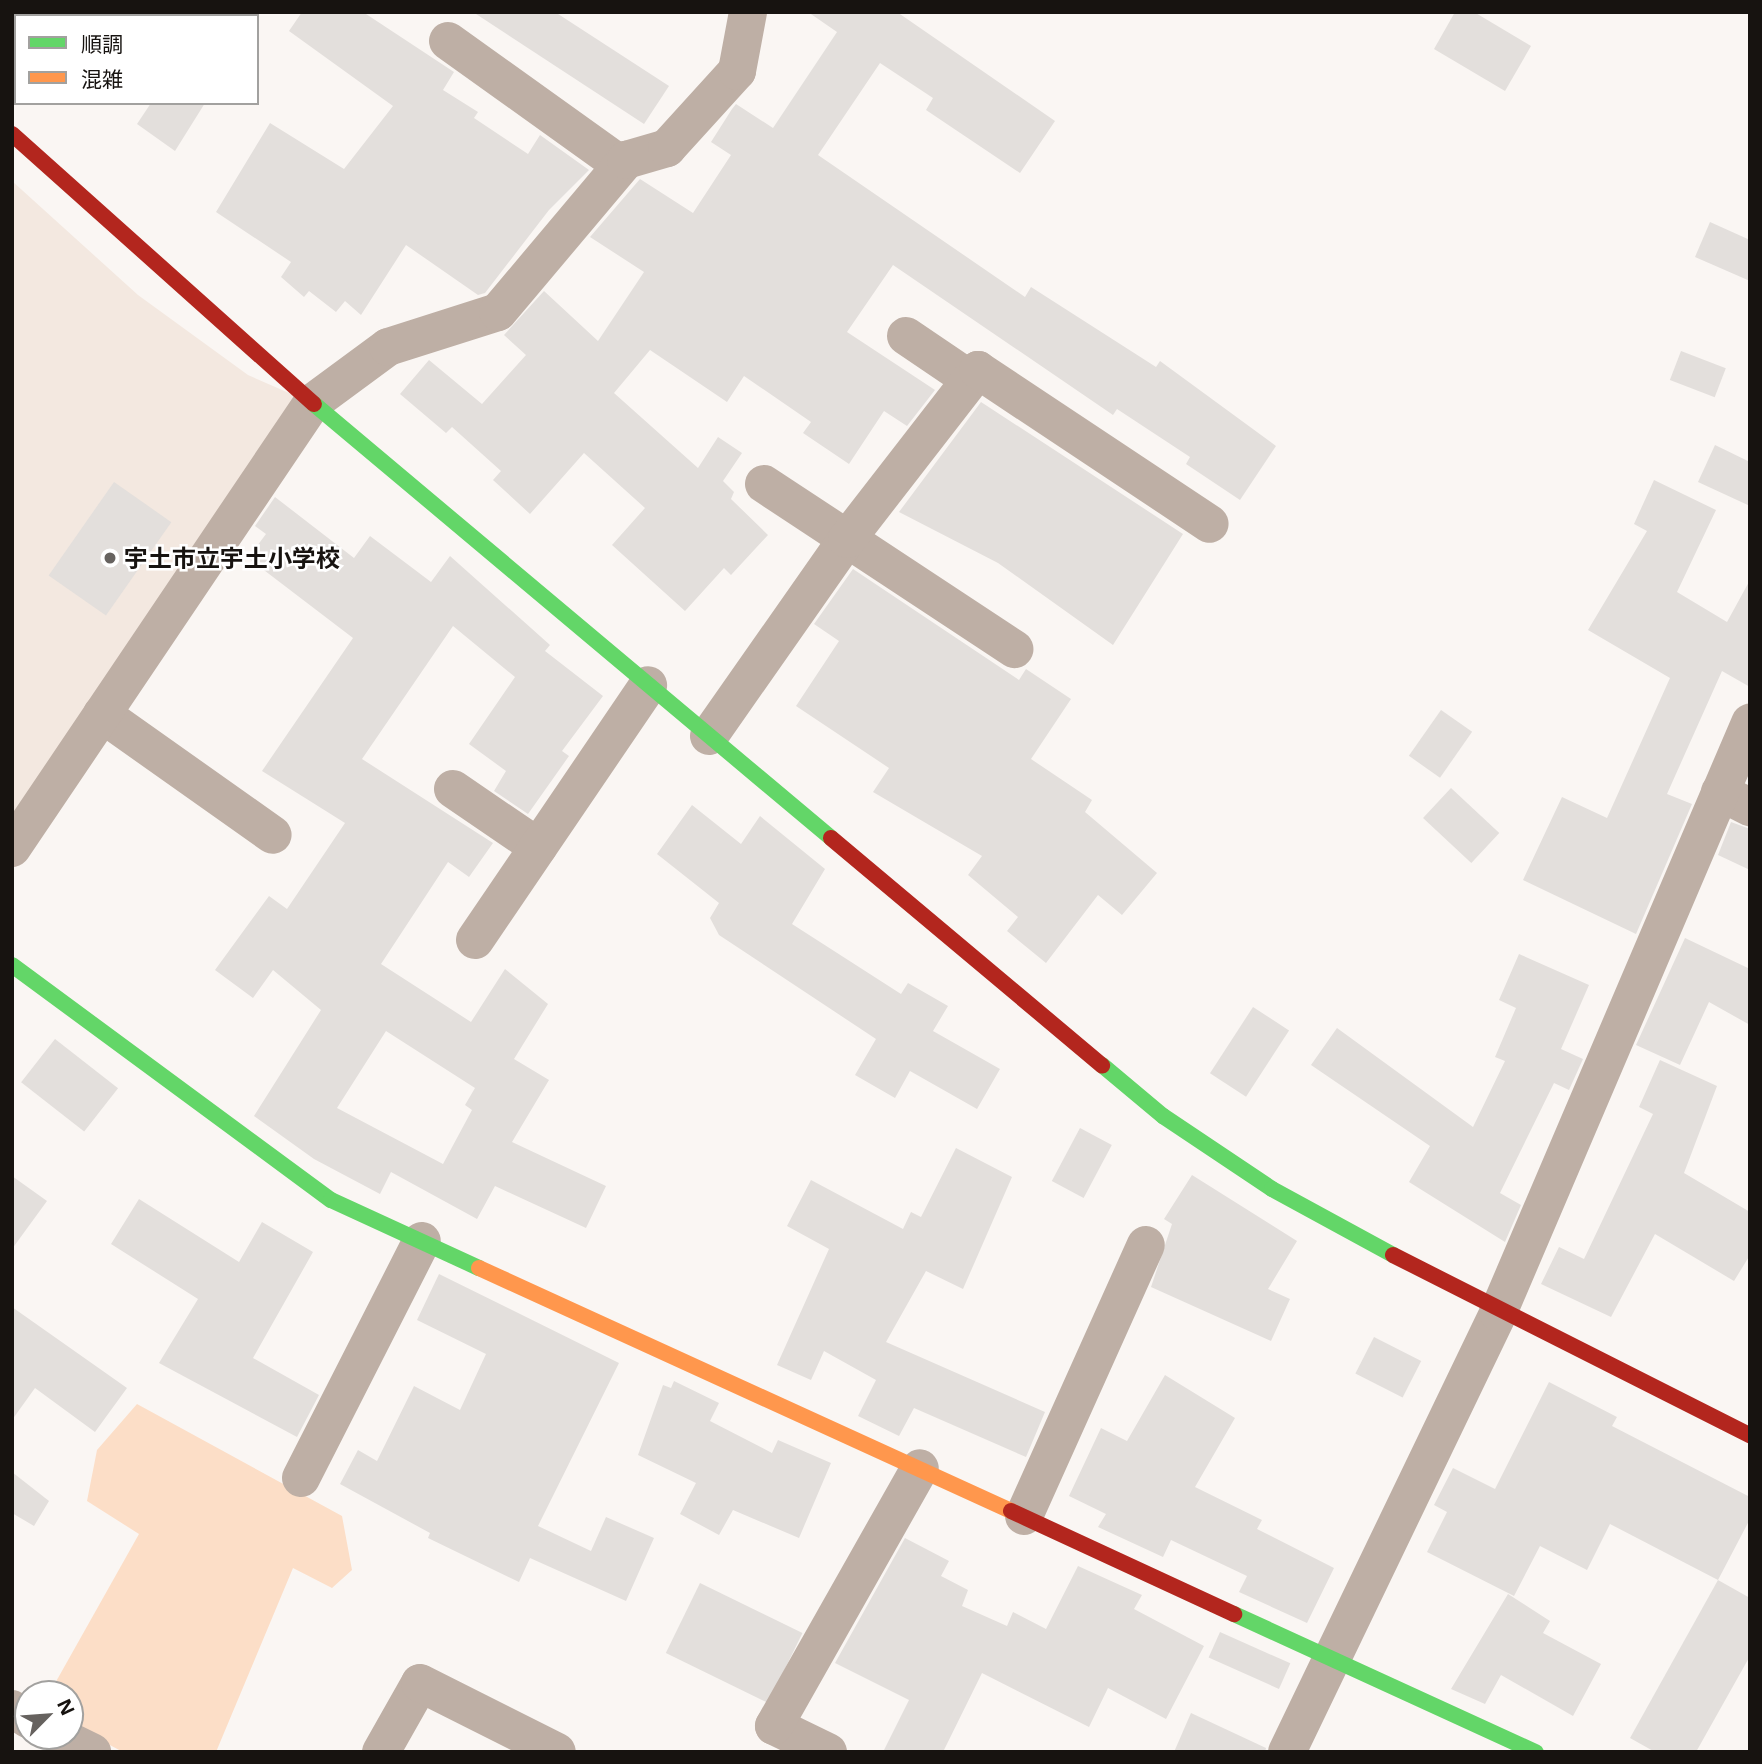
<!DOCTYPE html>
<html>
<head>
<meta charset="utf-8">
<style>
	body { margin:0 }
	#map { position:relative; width:1762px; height:1764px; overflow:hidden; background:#faf6f3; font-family:"Noto Sans","Noto Sans JP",sans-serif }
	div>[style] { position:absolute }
	.built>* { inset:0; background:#f3e8e0 }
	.green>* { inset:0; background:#fcdec7 }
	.building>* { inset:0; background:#e3dfdc; transform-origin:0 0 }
	.street>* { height:38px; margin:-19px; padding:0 19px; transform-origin:19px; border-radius:19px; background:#beafa5 }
	.fast>* { height:16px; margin:-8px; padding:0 8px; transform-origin:8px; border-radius:8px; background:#63d668 }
	.slow>* { height:16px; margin:-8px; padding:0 8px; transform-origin:8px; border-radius:8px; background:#ff974d }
	.jam>* { height:16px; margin:-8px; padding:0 8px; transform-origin:8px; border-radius:8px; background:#b3261e }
	.dots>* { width:19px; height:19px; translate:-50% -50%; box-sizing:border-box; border:4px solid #fff; border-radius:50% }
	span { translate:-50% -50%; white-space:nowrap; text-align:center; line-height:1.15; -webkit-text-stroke:5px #fff; paint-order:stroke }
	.poi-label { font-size:24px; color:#171310; font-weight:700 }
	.left { translate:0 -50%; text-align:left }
	.frame { position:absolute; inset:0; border:14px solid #171310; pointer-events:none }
	.legend { position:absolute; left:14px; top:14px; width:245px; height:91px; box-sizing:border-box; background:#fff; border:2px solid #a2a19f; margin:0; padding:9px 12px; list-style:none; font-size:21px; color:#171310 }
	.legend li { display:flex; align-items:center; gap:14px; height:35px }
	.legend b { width:35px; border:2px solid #a2a19f }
	.north { position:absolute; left:14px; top:1680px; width:70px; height:70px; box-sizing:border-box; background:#fff; border:2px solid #a2a19f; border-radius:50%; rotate:65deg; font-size:19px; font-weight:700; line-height:28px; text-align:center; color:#171310 }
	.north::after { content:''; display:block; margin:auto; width:24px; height:32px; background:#66625f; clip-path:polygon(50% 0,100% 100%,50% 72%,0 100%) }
</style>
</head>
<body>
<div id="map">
	<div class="built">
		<i style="clip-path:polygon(12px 181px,138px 295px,248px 375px,312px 403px,12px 848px)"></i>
	</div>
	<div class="green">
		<i style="clip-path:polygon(137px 1404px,342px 1516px,352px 1570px,332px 1588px,293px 1568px,216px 1752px,123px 1752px,70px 1724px,70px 1694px,49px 1694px,139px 1534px,87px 1501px,97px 1450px)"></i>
	</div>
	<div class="building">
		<i style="clip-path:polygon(302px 12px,363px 12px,454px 72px,443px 90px,478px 112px,474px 118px,528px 154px,540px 135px,589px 170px,549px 210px,485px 293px,478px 295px,406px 245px,361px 315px,345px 301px,336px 312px,309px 291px,304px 297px,281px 277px,291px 262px,216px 212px,270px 123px,344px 169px,393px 106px,289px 31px)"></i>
		<i style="clip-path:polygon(473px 12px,555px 12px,669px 86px,644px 124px)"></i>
		<i style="clip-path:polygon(808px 12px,897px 12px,1055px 121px,1020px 173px,926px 110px,933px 98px,880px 63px,818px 155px,1025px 297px,1031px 287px,1156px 367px,1160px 361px,1276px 446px,1240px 500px,1186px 464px,1190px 457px,1117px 409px,1113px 415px,893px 265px,847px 332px,935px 390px,907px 426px,884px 411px,849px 464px,803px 433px,811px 422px,744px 376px,727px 402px,650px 350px,614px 393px,698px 468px,718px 437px,742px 453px,723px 481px,734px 492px,731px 499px,768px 535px,731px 575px,724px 568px,685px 611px,612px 545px,645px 508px,584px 453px,530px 514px,493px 480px,501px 471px,452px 427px,446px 433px,400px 394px,429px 360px,482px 404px,526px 355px,504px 335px,544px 291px,598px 341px,644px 272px,590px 237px,640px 179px,693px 213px,731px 155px,711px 142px,732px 109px,736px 104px,773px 128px,837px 32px)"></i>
		<i style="clip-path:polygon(1455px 12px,1474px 12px,1531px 46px,1505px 91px,1434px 49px)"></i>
		<i style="clip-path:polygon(151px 103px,205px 103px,175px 151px,137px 124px)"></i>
		<i style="clip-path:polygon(1710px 222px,1750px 240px,1750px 281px,1695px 257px)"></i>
		<i style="left:1681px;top:351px;width:48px;height:31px;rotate:21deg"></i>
		<i style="clip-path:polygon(981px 402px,1183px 534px,1113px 645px,998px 563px,899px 512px)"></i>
		<i style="clip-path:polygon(1715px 445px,1750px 462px,1750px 506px,1698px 482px)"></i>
		<i style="clip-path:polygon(1654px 480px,1716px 510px,1677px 592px,1727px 622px,1750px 580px,1750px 687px,1722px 671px,1667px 794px,1692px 804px,1636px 934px,1523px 880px,1562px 797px,1607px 818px,1670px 678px,1588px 630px,1647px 531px,1634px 524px)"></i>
		<i style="left:114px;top:482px;width:70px;height:114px;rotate:35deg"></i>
		<i style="clip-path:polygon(evenodd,275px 497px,354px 558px,370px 536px,431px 582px,450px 556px,550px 645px,545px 651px,603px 696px,562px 751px,569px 756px,528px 814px,494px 791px,506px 771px,469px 744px,515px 677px,453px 626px,362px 759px,493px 843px,469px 877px,448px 862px,381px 964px,471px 1022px,505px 969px,548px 1004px,514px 1059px,549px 1080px,512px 1142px,606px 1186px,586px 1228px,495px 1186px,477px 1219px,391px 1172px,380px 1194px,314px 1159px,254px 1116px,321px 1010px,273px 970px,253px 998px,215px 970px,269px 896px,287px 909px,345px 823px,262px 771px,353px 638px,248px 558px,266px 534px,255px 526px,275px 497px,386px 1031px,475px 1088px,465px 1105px,472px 1110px,443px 1164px,337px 1108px,386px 1031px)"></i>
		<i style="clip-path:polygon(853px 569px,1019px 680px,1026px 669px,1071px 699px,1031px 759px,1092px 800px,1085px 812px,1157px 873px,1122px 915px,1098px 895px,1046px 963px,1007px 931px,1018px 917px,968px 875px,982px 856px,873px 792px,889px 768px,796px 706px,839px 641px,814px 624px)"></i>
		<i style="left:1441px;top:710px;width:38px;height:56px;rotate:35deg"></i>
		<i style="left:1451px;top:788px;width:66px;height:41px;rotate:43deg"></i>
		<i style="clip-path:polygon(692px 805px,741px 844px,760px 816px,825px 869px,792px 924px,901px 994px,908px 983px,948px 1006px,933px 1031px,1000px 1069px,977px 1109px,910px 1071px,895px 1098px,855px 1075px,876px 1039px,719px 935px,710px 918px,719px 903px,657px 854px)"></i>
		<i style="clip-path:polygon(1731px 822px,1750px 829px,1750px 870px,1718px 855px)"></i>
		<i style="clip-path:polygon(1685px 938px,1750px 969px,1750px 1025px,1709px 1002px,1680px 1065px,1636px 1045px)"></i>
		<i style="clip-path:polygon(1519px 954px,1589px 985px,1561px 1049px,1583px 1059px,1569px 1090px,1554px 1083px,1500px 1193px,1521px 1205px,1505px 1242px,1409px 1182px,1430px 1146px,1311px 1065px,1337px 1028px,1473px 1127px,1505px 1061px,1495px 1057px,1516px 1008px,1499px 1000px)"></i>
		<i style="left:1253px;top:1007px;width:43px;height:79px;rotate:33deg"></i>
		<i style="left:55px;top:1039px;width:80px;height:55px;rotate:38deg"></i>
		<i style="clip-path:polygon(1660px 1060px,1717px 1086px,1684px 1173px,1750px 1212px,1750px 1255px,1734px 1281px,1655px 1234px,1611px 1317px,1541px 1284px,1559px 1247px,1584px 1259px,1653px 1114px,1639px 1107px)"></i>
		<i style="left:1080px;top:1128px;width:36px;height:60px;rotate:28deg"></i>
		<i style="clip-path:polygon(956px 1148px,1012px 1177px,963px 1289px,926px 1271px,886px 1342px,1045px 1412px,1026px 1457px,914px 1408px,899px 1436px,858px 1416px,876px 1380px,824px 1351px,811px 1380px,777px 1365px,829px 1249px,787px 1226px,811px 1180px,903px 1229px,911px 1212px,921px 1217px)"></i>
		<i style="clip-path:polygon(1192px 1175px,1297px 1241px,1268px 1289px,1290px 1299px,1271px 1341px,1151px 1287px,1172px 1224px,1164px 1219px)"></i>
		<i style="clip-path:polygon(12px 1176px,47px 1201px,12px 1249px)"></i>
		<i style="clip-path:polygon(139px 1199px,239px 1262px,262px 1222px,313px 1252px,253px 1358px,319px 1395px,297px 1437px,159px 1363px,198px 1299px,111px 1244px)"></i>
		<i style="clip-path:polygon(439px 1274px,619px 1363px,538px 1526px,591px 1551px,606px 1517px,654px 1538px,626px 1601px,530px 1558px,519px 1582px,428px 1538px,430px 1533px,340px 1484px,358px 1450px,377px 1461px,414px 1386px,460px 1410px,486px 1354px,417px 1320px)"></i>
		<i style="clip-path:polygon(12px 1307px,127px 1388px,95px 1432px,35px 1388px,12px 1420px)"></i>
		<i style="left:1374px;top:1337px;width:53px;height:41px;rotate:27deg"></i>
		<i style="clip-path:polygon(1165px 1375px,1235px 1418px,1195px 1487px,1262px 1520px,1257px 1529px,1334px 1568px,1307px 1623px,1239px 1592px,1247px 1576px,1171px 1540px,1163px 1557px,1098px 1527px,1106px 1514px,1069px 1496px,1101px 1428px,1127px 1441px)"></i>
		<i style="clip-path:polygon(674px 1381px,719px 1403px,710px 1421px,772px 1453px,778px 1440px,831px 1463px,799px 1538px,733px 1510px,719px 1535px,680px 1514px,696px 1483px,638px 1455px,663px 1385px,671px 1388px)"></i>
		<i style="clip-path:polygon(1549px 1382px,1617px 1417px,1612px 1426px,1750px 1497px,1750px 1519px,1718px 1580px,1610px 1524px,1587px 1570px,1540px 1546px,1514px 1596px,1427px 1552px,1447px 1512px,1434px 1505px,1453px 1468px,1495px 1489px)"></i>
		<i style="clip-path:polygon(12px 1472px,49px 1501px,34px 1526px,12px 1513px)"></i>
		<i style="clip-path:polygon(905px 1538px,949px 1561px,941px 1576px,968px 1590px,962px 1606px,1007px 1626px,1013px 1612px,1046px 1629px,1078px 1566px,1142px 1595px,1134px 1609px,1204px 1646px,1166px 1719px,1108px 1688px,1089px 1727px,982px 1673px,943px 1752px,883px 1752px,909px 1700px,835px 1663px)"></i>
		<i style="clip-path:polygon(1718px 1580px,1750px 1598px,1750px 1656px,1696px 1752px,1655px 1752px,1630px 1738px)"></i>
		<i style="left:700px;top:1583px;width:114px;height:78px;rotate:26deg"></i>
		<i style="clip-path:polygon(1508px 1594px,1550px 1621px,1543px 1633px,1601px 1664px,1573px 1716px,1501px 1675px,1485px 1704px,1451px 1689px)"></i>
		<i style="left:1220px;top:1632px;width:77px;height:28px;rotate:24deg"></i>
		<i style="clip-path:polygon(1191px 1713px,1266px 1748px,1265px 1752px,1174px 1752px)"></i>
	</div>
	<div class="street">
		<i style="left:448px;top:41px;width:213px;rotate:35.6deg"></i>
		<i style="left:906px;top:336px;width:78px;rotate:34.1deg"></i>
		<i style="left:764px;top:484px;width:300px;rotate:33.4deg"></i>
		<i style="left:102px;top:714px;width:209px;rotate:35.3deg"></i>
		<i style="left:709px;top:736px;width:241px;rotate:-55deg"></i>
		<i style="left:847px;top:539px;width:214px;rotate:-52.2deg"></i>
		<i style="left:978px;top:370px;width:278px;rotate:33.6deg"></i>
		<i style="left:453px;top:789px;width:103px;rotate:34.3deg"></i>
		<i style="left:1720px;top:792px;width:34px;rotate:27deg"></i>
		<i style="left:12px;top:848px;width:537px;rotate:-56.01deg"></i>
		<i style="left:312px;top:403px;width:94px;rotate:-36.4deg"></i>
		<i style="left:388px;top:347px;width:115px;rotate:-17.7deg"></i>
		<i style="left:498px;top:312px;width:199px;rotate:-49.9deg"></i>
		<i style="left:626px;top:160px;width:43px;rotate:-16.3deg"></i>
		<i style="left:667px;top:148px;width:104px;rotate:-47.7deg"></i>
		<i style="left:737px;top:71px;width:60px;rotate:-79.4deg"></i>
		<i style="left:475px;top:940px;width:308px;rotate:-55.8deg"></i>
		<i style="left:301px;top:1478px;width:266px;rotate:-63deg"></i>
		<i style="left:1024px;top:1516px;width:297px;rotate:-65.8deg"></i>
		<i style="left:12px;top:1709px;width:19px;rotate:32deg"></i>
		<i style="left:59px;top:1736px;width:37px;rotate:26deg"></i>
		<i style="left:381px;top:1752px;width:79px;rotate:-60.5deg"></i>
		<i style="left:420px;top:1683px;width:153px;rotate:26.7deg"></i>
		<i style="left:828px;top:1752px;width:60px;rotate:-154.3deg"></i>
		<i style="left:774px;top:1726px;width:296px;rotate:-60.5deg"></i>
		<i style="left:1287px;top:1752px;width:487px;rotate:-64.3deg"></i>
		<i style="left:1498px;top:1313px;width:642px;rotate:-66.87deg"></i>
	</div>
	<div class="fast">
		<i style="left:314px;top:404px;width:675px;rotate:40.01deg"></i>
		<i style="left:12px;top:965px;width:396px;rotate:36.4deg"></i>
		<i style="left:331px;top:1200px;width:163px;rotate:24.7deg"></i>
		<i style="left:1102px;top:1065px;width:80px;rotate:39.9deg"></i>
		<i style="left:1163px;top:1116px;width:131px;rotate:33.8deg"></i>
		<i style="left:1272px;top:1189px;width:138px;rotate:28.6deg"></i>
		<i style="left:1234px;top:1614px;width:332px;rotate:24.6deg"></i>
	</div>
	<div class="slow">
		<i style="left:479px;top:1268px;width:585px;rotate:24.55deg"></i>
	</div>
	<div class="jam">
		<i style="left:12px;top:134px;width:405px;rotate:41.8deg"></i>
		<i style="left:831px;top:838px;width:354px;rotate:40deg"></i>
		<i style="left:1393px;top:1255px;width:400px;rotate:26.8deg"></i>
		<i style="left:1011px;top:1511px;width:246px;rotate:24.8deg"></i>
	</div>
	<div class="dots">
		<i style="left:110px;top:558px;background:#66625f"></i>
	</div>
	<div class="poi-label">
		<span class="left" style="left:124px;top:558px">宇土市立宇土小学校</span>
	</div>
	<div class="frame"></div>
	<ul class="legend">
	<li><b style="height:9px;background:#63d668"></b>順調</li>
	<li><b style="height:9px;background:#ff974d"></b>混雑</li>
	</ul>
	<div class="north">N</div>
</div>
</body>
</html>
